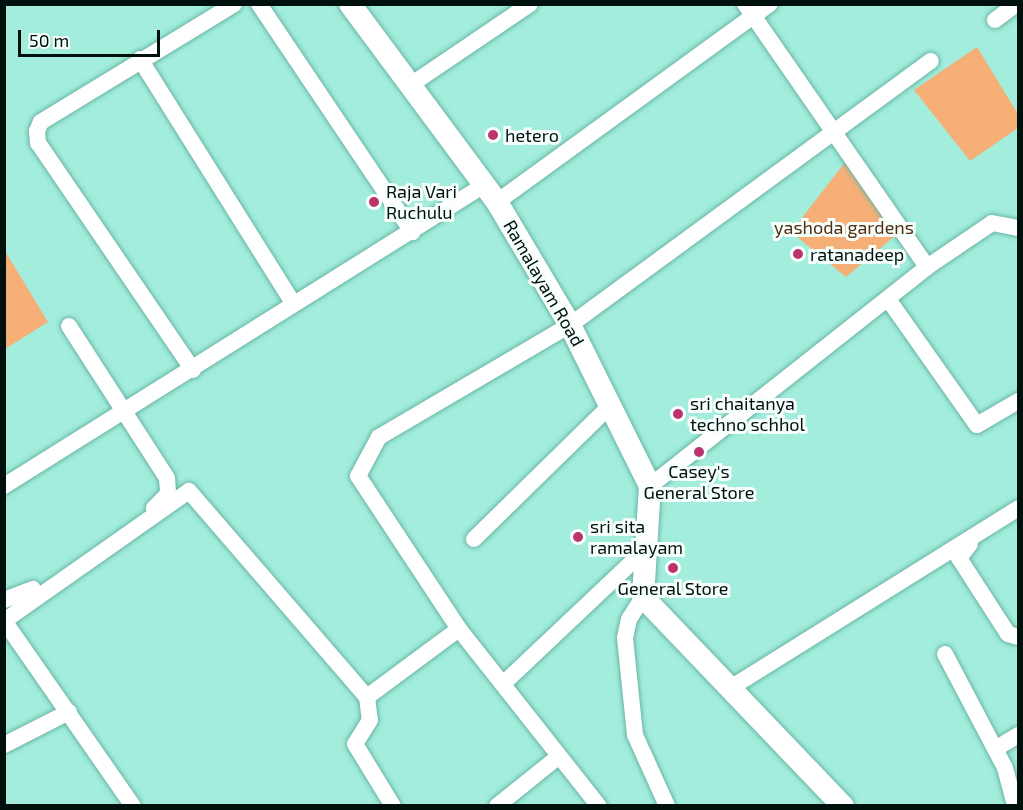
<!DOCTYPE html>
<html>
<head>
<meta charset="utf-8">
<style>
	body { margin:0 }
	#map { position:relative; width:1023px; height:810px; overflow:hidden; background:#a2eddc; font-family:"Exo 2",sans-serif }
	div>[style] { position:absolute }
	.green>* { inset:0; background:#f5af77 }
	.roads { filter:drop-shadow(0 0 2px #6ab5a5) drop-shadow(0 0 2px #6ab5a5) }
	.street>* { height:16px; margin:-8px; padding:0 8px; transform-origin:8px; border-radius:8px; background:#fff }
	.secondary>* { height:22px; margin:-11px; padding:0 11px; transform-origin:11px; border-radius:11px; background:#fff }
	.dots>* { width:16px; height:16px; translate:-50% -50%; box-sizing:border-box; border:3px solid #f7fffd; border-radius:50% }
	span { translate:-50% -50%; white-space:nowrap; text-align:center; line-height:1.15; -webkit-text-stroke:6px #f7fffd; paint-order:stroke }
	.poi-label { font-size:18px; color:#00110d }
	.left { translate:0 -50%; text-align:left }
	.park-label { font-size:18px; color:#512e10 }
	.street-label { font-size:18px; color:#00110d }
	.frame { position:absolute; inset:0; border:6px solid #00110d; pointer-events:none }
	.scale { position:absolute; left:18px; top:30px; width:142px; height:27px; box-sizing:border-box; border:3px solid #00110d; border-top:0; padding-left:8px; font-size:18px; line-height:21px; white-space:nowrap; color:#00110d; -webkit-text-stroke:4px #f7fffd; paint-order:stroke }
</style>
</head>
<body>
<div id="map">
	<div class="green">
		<i style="clip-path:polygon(977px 47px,1018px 114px,1018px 128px,970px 161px,914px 90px)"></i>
		<i style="clip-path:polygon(846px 161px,895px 236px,846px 277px,791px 232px)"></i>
		<i style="clip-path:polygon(5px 251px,48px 322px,5px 349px,4px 349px)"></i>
	</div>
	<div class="roads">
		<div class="street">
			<i style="left:259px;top:4px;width:275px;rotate:56.1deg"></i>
			<i style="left:745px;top:4px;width:320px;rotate:55.3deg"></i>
			<i style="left:995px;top:20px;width:26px;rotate:-37deg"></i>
			<i style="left:140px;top:59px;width:288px;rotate:57.9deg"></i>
			<i style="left:409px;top:86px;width:146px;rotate:-34.1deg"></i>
			<i style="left:497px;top:202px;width:337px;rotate:-36deg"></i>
			<i style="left:888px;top:299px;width:154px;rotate:54.8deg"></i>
			<i style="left:977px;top:425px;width:48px;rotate:-30.3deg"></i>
			<i style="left:69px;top:326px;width:181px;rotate:57.2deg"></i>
			<i style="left:167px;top:478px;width:16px;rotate:86deg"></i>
			<i style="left:168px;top:494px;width:20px;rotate:135deg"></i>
			<i style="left:193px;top:370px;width:275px;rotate:-124.3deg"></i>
			<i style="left:38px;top:143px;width:12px;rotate:-95deg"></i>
			<i style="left:37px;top:131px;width:10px;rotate:-66deg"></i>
			<i style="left:41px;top:122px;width:226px;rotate:-31.4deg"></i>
			<i style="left:4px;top:486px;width:563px;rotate:-32.08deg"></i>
			<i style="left:650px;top:486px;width:353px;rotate:-38.3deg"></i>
			<i style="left:927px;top:267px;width:78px;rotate:-34.1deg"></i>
			<i style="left:992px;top:223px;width:26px;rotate:11deg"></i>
			<i style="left:474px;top:539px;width:190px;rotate:-44.4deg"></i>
			<i style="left:970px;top:544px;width:18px;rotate:128deg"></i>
			<i style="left:959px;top:558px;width:90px;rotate:57.2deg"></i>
			<i style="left:1008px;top:634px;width:10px;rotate:17deg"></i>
			<i style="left:643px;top:597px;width:26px;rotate:122deg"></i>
			<i style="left:629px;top:619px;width:19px;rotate:102deg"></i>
			<i style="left:625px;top:638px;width:98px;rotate:84.1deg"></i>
			<i style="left:635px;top:735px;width:78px;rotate:65.7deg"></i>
			<i style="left:4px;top:600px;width:31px;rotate:-21deg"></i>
			<i style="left:4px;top:621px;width:226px;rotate:-35.1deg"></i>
			<i style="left:189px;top:491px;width:272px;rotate:49.2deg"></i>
			<i style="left:367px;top:697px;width:114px;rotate:-36.5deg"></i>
			<i style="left:459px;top:629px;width:183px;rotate:-123.4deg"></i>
			<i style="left:358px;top:476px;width:44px;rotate:-61.7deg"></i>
			<i style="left:379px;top:437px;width:221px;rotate:-30.4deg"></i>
			<i style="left:570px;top:325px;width:447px;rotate:-36.2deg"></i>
			<i style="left:5px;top:622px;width:224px;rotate:55.2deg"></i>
			<i style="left:459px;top:629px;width:226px;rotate:51.7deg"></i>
			<i style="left:945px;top:654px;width:129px;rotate:62.2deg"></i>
			<i style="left:1005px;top:768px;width:39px;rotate:75deg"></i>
			<i style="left:503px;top:684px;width:202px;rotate:-43.4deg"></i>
			<i style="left:732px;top:687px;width:337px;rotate:-32deg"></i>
			<i style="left:367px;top:697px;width:23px;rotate:83deg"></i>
			<i style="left:370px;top:720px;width:28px;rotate:122deg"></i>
			<i style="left:355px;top:744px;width:73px;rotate:58.5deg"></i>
			<i style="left:4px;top:745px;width:73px;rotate:-26.9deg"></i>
			<i style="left:995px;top:749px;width:27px;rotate:-31deg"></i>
			<i style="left:497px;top:806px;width:78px;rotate:-38.8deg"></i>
		</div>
		<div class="secondary">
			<i style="left:350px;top:4px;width:247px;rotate:53.4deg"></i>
			<i style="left:497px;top:202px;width:143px;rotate:59.3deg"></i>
			<i style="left:570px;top:325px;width:180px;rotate:63.6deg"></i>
			<i style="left:650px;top:486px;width:111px;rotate:93.6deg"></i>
			<i style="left:643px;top:597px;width:289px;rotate:46.3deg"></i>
		</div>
	</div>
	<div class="dots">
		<i style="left:493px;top:135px;background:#bc336e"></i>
		<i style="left:374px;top:202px;background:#bc336e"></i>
		<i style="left:798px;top:254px;background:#bc336e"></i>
		<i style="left:678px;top:414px;background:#bc336e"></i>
		<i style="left:699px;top:452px;background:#bc336e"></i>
		<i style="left:578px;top:537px;background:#bc336e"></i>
		<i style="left:673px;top:568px;background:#bc336e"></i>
	</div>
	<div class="poi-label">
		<span class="left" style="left:505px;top:135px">hetero</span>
		<span class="left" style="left:386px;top:202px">Raja Vari<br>Ruchulu</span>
		<span class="left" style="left:810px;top:254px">ratanadeep</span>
		<span class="left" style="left:690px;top:414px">sri chaitanya<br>techno schhol</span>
		<span style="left:699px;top:482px">Casey's<br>General Store</span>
		<span class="left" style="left:590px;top:537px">sri sita<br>ramalayam</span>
		<span style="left:673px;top:588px">General Store</span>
	</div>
	<div class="park-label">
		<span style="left:844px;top:227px">yashoda gardens</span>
	</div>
	<div class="street-label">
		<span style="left:544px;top:283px;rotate:60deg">Ramalayam Road</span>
	</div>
	<div class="frame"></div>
	<div class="scale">50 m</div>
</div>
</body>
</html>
